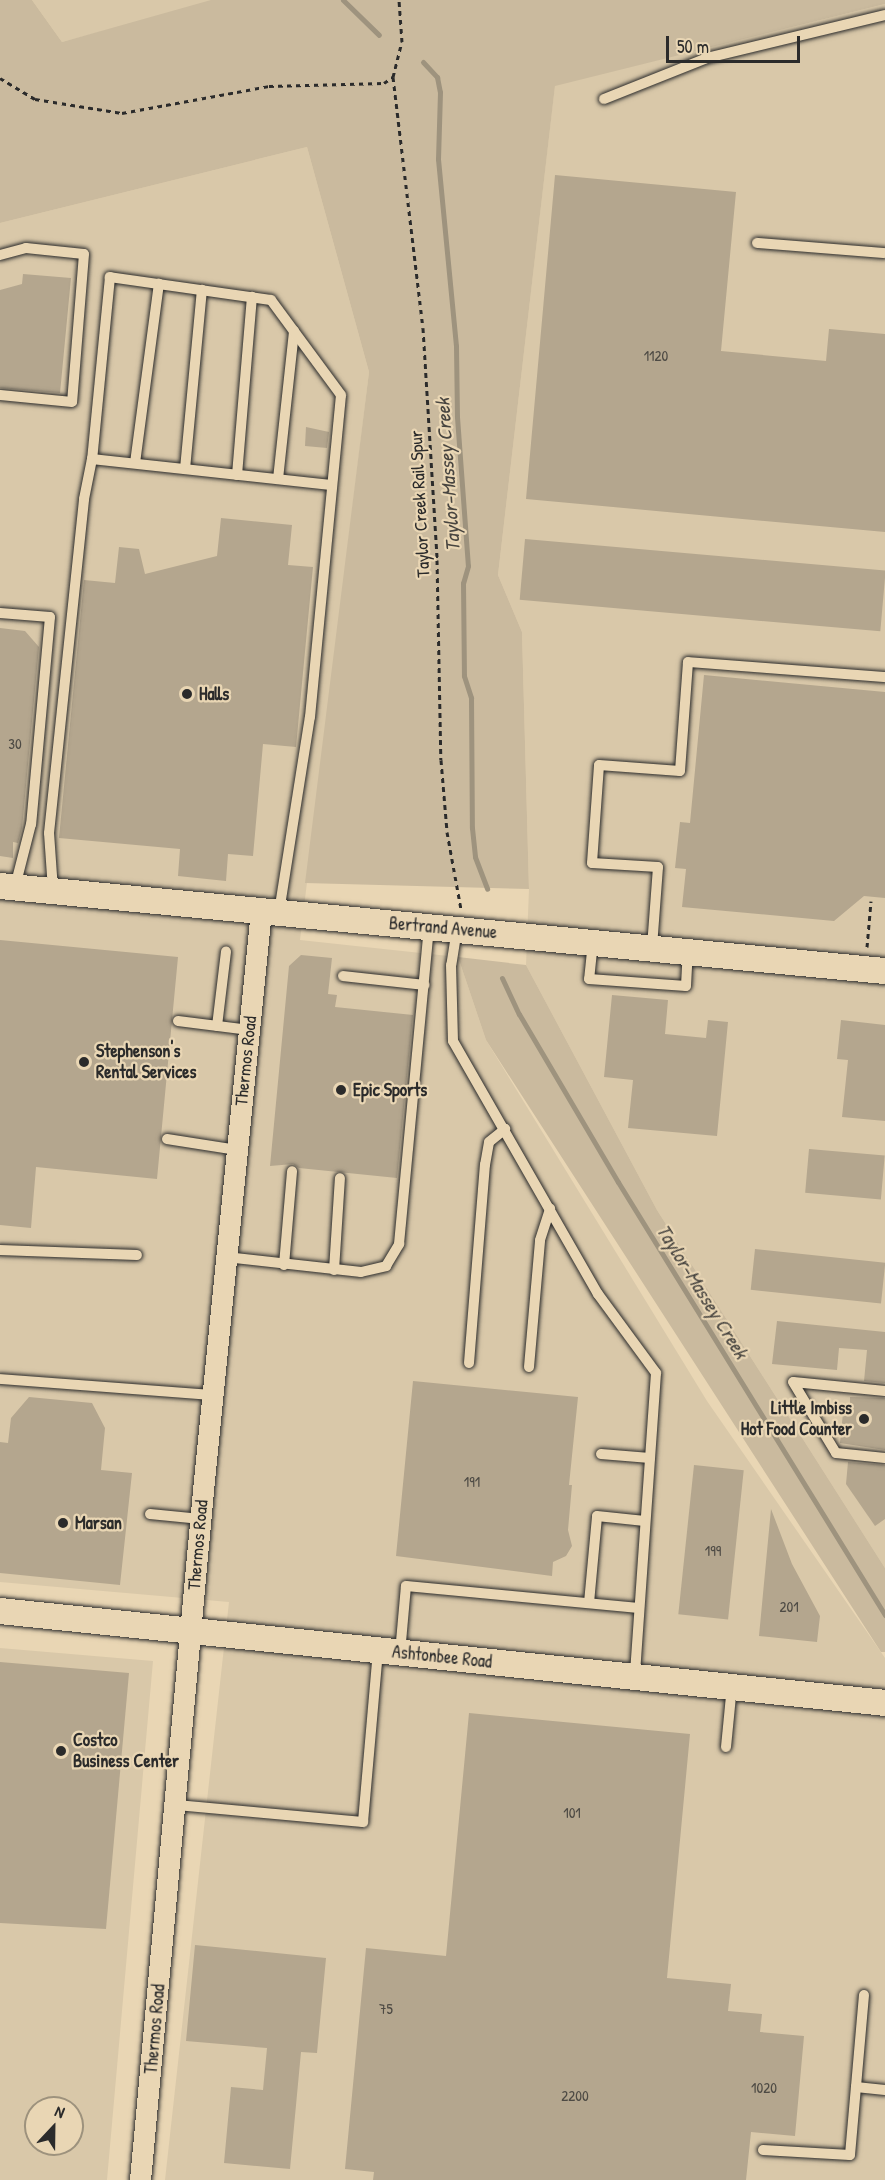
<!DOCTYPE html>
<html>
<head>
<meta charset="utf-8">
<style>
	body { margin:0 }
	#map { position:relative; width:885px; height:2180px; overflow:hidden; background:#e9d6b4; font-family:"Patrick Hand",sans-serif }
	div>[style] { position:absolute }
	.built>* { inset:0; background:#d9c8a9 }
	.green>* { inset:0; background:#caba9e }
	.stream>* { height:5px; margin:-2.5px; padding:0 2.5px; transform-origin:2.5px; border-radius:2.5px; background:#9e937e }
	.building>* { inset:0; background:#b4a68e; transform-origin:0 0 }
	.path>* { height:3px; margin-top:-1.5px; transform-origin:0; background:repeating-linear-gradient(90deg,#2b2b2b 0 4.5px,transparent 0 9px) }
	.roads { filter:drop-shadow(0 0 2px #2b2b2b) drop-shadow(0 0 2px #2b2b2b) }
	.service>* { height:10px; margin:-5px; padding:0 5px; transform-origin:5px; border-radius:5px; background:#e9d6b4 }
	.minor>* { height:21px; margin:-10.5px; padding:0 10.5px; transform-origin:10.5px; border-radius:10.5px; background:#e9d6b4 }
	.tertiary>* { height:26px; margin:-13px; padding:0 13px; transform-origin:13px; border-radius:13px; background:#e9d6b4 }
	.dots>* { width:16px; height:16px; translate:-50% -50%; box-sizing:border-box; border:3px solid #e9d6b4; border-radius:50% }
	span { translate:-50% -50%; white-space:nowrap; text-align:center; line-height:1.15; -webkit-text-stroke:4.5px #e9d6b4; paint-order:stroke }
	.number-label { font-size:15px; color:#4d4a44 }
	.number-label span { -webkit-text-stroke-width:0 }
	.street-label { font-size:18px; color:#2b2b2b }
	.poi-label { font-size:18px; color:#2b2b2b; font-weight:700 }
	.left { translate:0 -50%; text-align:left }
	.right { translate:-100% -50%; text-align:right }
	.water-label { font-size:20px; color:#484540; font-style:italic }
	.north { position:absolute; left:24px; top:2096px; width:60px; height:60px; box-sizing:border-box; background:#e9d6b4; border:2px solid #9d927d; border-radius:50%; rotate:22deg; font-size:16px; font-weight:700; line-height:24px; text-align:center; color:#2b2b2b }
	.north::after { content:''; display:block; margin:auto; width:21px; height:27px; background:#2b2b2b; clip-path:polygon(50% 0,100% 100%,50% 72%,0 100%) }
	.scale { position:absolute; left:666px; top:36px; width:134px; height:27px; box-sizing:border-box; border:3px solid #2b2b2b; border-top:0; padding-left:8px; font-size:18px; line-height:21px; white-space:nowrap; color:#2b2b2b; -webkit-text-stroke:4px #e9d6b4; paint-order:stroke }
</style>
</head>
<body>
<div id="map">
	<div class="built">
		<i style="clip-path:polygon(32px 0,211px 0,212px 2px,62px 42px)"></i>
		<i style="clip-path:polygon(885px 4px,885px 1568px,657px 1210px,526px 965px,529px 889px,522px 632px,498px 575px,555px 85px)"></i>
		<i style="clip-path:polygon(307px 147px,369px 372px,300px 940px,458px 957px,486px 1040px,707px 1401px,885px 1658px,885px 2180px,165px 2180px,229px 1602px,0 1582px,0 223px)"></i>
		<i style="clip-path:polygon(evenodd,0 1648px,153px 1661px,107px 2180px,0 2180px,0 1648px,36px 2108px,72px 2108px,72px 2144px,36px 2144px,36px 2108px)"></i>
	</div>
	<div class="green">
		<i style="clip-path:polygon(0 0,32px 0,62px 42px,211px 0,885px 0,885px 4px,555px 86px,498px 575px,522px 632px,529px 889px,305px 883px,369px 372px,307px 147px,0 223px)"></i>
		<i style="clip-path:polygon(458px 957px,526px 965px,657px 1210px,885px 1568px,885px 1652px,881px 1652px,486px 1040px)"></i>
	</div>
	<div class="stream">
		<i style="left:343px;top:0;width:50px;rotate:44.2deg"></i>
		<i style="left:423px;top:62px;width:21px;rotate:47deg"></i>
		<i style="left:437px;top:77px;width:15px;rotate:79deg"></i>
		<i style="left:440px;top:92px;width:67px;rotate:91.7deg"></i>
		<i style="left:438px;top:159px;width:188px;rotate:84.5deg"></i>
		<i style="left:456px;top:346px;width:71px;rotate:89.2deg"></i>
		<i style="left:457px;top:417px;width:149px;rotate:85.8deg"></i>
		<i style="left:468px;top:566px;width:18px;rotate:106deg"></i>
		<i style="left:463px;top:583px;width:93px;rotate:89.4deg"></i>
		<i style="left:464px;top:676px;width:23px;rotate:72deg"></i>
		<i style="left:471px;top:698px;width:130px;rotate:89.6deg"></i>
		<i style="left:472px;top:828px;width:29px;rotate:84deg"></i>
		<i style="left:475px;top:857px;width:34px;rotate:69deg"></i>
		<i style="left:502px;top:978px;width:40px;rotate:65deg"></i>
		<i style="left:519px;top:1014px;width:195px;rotate:59.5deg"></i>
		<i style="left:618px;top:1182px;width:509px;rotate:58.34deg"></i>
	</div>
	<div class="building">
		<i style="clip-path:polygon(555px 175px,736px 192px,721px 351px,826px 361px,829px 329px,885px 334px,885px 532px,526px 499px)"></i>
		<i style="clip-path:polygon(23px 274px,71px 278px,60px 393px,0 388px,0 290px,22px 284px)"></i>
		<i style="clip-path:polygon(306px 427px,329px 432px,327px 448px,305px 446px)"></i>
		<i style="clip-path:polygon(221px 518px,292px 525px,288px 565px,313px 567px,296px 747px,263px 744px,253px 856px,228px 854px,226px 881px,178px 876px,180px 849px,59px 838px,84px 580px,115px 583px,119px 547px,139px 549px,145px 574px,217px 556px)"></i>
		<i style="left:525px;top:539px;width:362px;height:61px;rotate:5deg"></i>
		<i style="clip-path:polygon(0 628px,25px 631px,39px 647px,22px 828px,18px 843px,13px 842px,13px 858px,0 856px)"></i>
		<i style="clip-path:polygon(704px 675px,885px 692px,885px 898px,864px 896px,834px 921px,682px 907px,686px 869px,675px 868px,680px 822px,690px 823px)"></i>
		<i style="clip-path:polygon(0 940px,178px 957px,157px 1179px,36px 1167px,31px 1228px,0 1225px)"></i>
		<i style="clip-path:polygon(301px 955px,332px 958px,328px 994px,337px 995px,335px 1007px,413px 1015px,397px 1178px,299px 1168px,293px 1164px,270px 1166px,289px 966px)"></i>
		<i style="clip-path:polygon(612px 995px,668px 1000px,665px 1034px,706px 1038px,708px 1020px,728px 1022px,717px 1136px,628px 1128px,633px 1080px,604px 1077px)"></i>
		<i style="clip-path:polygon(841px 1020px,885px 1025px,885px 1121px,842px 1117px,848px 1060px,837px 1059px)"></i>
		<i style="left:809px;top:1149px;width:76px;height:44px;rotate:5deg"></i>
		<i style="left:755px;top:1249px;width:131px;height:41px;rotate:6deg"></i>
		<i style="clip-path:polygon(777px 1321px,885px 1332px,885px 1383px,864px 1381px,867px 1350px,839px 1348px,837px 1370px,772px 1364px)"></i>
		<i style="clip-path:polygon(413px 1381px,578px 1397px,569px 1485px,572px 1485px,568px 1530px,572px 1546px,566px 1556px,553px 1562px,552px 1576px,396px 1556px)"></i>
		<i style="clip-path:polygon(29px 1397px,92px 1403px,105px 1428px,101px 1470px,132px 1473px,120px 1585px,0 1573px,0 1442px,8px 1443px,11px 1418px)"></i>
		<i style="clip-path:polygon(850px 1397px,885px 1398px,885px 1450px,840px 1443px,844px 1403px,850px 1403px)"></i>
		<i style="clip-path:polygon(848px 1462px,885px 1465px,885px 1519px,875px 1526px,846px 1484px)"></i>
		<i style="left:694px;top:1465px;width:50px;height:150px;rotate:6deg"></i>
		<i style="clip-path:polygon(771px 1509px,792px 1564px,820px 1616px,817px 1642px,759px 1636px)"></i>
		<i style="clip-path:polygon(0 1662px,129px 1673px,106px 1929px,0 1923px)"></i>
		<i style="clip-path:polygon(469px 1713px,690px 1734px,667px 1978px,731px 1984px,728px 2011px,762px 2014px,760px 2032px,804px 2036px,795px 2136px,751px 2132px,746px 2180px,373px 2180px,374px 2172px,345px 2169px,366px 1948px,446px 1956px)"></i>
		<i style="clip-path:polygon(195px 1945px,326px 1958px,317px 2053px,301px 2052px,290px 2169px,224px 2163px,231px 2087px,263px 2090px,267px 2048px,186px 2041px)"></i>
	</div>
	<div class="path">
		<i style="left:393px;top:77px;width:253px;rotate:83.2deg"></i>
		<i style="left:423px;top:328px;width:232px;rotate:86.5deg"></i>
		<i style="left:437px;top:560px;width:200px;rotate:88.9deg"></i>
		<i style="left:441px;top:760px;width:72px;rotate:85.2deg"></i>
		<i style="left:447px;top:832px;width:78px;rotate:79.7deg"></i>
		<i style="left:0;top:78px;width:41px;rotate:31deg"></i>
		<i style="left:35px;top:99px;width:88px;rotate:9.1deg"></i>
		<i style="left:122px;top:113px;width:149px;rotate:-10.4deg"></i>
		<i style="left:269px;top:86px;width:115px;rotate:-1.5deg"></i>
		<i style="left:384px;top:83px;width:11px;rotate:-34deg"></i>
		<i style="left:393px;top:77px;width:36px;rotate:-76deg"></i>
		<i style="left:402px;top:42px;width:42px;rotate:-94.1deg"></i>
		<i style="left:867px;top:947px;width:46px;rotate:-85deg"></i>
	</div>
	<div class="roads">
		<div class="service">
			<i style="left:604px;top:99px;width:111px;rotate:-21.7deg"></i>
			<i style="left:707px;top:58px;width:183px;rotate:-13.6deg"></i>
			<i style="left:757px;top:243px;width:128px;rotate:4.5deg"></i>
			<i style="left:0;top:255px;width:27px;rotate:-15deg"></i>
			<i style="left:26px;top:248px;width:58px;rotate:5.9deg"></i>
			<i style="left:84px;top:254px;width:148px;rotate:94.6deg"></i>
			<i style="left:72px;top:402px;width:72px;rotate:-174.4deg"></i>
			<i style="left:135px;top:463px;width:181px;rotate:-82.4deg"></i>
			<i style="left:185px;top:469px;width:180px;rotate:-84.6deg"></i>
			<i style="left:237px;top:475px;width:179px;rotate:-85.2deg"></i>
			<i style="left:278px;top:479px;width:149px;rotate:-83.8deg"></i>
			<i style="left:0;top:613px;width:50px;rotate:4.6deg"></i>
			<i style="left:50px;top:617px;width:208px;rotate:95.2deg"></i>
			<i style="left:31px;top:824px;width:65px;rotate:104.3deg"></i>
			<i style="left:53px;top:890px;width:57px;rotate:-94deg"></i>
			<i style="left:49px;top:833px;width:336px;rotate:-84deg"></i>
			<i style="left:84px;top:499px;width:41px;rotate:-78.7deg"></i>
			<i style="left:279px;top:912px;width:197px;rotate:-81deg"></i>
			<i style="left:310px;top:717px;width:323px;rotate:-84.5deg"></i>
			<i style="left:341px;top:395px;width:118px;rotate:-126.4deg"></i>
			<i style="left:271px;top:300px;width:163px;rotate:-171.9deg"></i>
			<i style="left:110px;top:277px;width:183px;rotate:95.6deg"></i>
			<i style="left:92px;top:459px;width:240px;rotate:6.2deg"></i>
			<i style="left:457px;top:929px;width:36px;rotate:99deg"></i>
			<i style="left:451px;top:965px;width:76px;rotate:88.5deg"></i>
			<i style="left:453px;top:1041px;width:292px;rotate:60.2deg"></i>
			<i style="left:598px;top:1294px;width:98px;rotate:53.7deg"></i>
			<i style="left:656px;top:1373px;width:304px;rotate:94deg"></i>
			<i style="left:593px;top:942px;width:37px;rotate:96deg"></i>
			<i style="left:589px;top:979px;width:97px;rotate:4.1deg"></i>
			<i style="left:686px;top:986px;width:35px;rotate:-87deg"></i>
			<i style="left:652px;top:947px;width:80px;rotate:-85.7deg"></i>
			<i style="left:658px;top:867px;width:66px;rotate:-176.5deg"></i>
			<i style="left:592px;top:863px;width:98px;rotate:-85.9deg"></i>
			<i style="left:599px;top:765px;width:81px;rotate:4.2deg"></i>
			<i style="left:680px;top:771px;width:109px;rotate:-85.8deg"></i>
			<i style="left:688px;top:662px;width:198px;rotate:4.4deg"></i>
			<i style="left:343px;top:976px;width:82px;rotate:6.3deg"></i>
			<i style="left:178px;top:1021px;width:72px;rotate:7.2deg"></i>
			<i style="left:217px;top:1026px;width:75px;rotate:-83.1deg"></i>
			<i style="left:167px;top:1139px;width:71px;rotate:8.9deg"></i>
			<i style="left:0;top:1250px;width:137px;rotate:2.1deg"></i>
			<i style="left:226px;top:1257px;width:136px;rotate:6.3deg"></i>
			<i style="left:361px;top:1272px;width:26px;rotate:-13deg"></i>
			<i style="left:386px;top:1266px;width:26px;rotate:-59deg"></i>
			<i style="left:399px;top:1244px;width:318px;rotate:-84.6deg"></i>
			<i style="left:284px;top:1265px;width:94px;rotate:-85.1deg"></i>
			<i style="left:334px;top:1270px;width:92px;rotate:-86.3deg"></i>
			<i style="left:469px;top:1363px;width:199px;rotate:-85.4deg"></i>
			<i style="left:485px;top:1165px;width:23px;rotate:-80deg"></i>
			<i style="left:489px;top:1142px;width:21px;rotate:-39deg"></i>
			<i style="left:529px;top:1367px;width:127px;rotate:-85deg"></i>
			<i style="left:540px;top:1240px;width:33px;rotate:-72deg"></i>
			<i style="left:0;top:1379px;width:214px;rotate:4.3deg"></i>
			<i style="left:885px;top:1391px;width:92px;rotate:-174.4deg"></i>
			<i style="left:793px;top:1382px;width:83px;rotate:58.8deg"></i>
			<i style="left:836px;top:1453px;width:49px;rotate:5.8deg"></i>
			<i style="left:601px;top:1454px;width:49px;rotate:4.7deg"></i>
			<i style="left:150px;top:1514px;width:51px;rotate:5.6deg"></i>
			<i style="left:589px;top:1603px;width:87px;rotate:-84.7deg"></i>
			<i style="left:597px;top:1516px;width:48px;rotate:5.9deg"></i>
			<i style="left:400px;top:1653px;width:67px;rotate:-84.9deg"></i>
			<i style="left:406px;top:1586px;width:234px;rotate:5.4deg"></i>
			<i style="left:726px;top:1747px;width:61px;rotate:-84.4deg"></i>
			<i style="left:176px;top:1805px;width:188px;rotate:5.2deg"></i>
			<i style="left:363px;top:1822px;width:172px;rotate:-85deg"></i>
			<i style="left:864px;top:1995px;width:92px;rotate:95deg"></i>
			<i style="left:856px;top:2087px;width:29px;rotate:6deg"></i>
			<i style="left:763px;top:2150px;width:87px;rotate:3.3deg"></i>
			<i style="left:850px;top:2155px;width:68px;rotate:-85deg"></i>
		</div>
		<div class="minor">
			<i style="left:140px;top:2180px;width:693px;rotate:-84.78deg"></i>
			<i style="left:203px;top:1490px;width:583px;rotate:-84.29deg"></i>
		</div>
		<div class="tertiary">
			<i style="left:0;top:886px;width:889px;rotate:5.49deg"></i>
			<i style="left:0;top:1611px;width:890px;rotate:5.93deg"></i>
		</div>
	</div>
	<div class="dots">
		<i style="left:187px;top:694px;background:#2b2b2b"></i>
		<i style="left:84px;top:1062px;background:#2b2b2b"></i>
		<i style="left:341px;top:1090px;background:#2b2b2b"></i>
		<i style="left:864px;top:1419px;background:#2b2b2b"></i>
		<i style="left:63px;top:1523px;background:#2b2b2b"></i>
		<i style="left:61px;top:1751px;background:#2b2b2b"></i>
	</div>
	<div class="number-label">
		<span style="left:656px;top:356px">1120</span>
		<span style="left:15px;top:744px">30</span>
		<span style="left:472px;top:1482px">191</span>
		<span style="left:713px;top:1551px">199</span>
		<span style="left:789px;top:1607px">201</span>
		<span style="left:572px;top:1813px">101</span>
		<span style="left:386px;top:2009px">75</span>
		<span style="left:764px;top:2088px">1020</span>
		<span style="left:575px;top:2096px">2200</span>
	</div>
	<div class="street-label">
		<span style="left:420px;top:504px;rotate:-93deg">Taylor Creek Rail Spur</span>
		<span style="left:443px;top:928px;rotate:5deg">Bertrand Avenue</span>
		<span style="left:246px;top:1061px;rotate:-84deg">Thermos Road</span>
		<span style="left:198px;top:1545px;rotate:-85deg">Thermos Road</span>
		<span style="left:442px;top:1657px;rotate:6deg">Ashtonbee Road</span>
		<span style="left:155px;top:2029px;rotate:-85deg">Thermos Road</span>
	</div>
	<div class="poi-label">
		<span class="left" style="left:199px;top:694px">Halls</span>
		<span class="left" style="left:96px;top:1062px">Stephenson's<br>Rental Services</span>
		<span class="left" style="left:353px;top:1090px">Epic Sports</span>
		<span class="right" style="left:852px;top:1419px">Little Imbiss<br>Hot Food Counter</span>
		<span class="left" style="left:75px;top:1523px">Marsan</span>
		<span class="left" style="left:73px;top:1751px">Costco<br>Business Center</span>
	</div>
	<div class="water-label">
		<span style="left:447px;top:475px;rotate:-94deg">Taylor-Massey Creek</span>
		<span style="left:703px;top:1291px;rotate:58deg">Taylor-Massey Creek</span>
	</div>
	<div class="north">N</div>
	<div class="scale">50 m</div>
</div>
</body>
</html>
